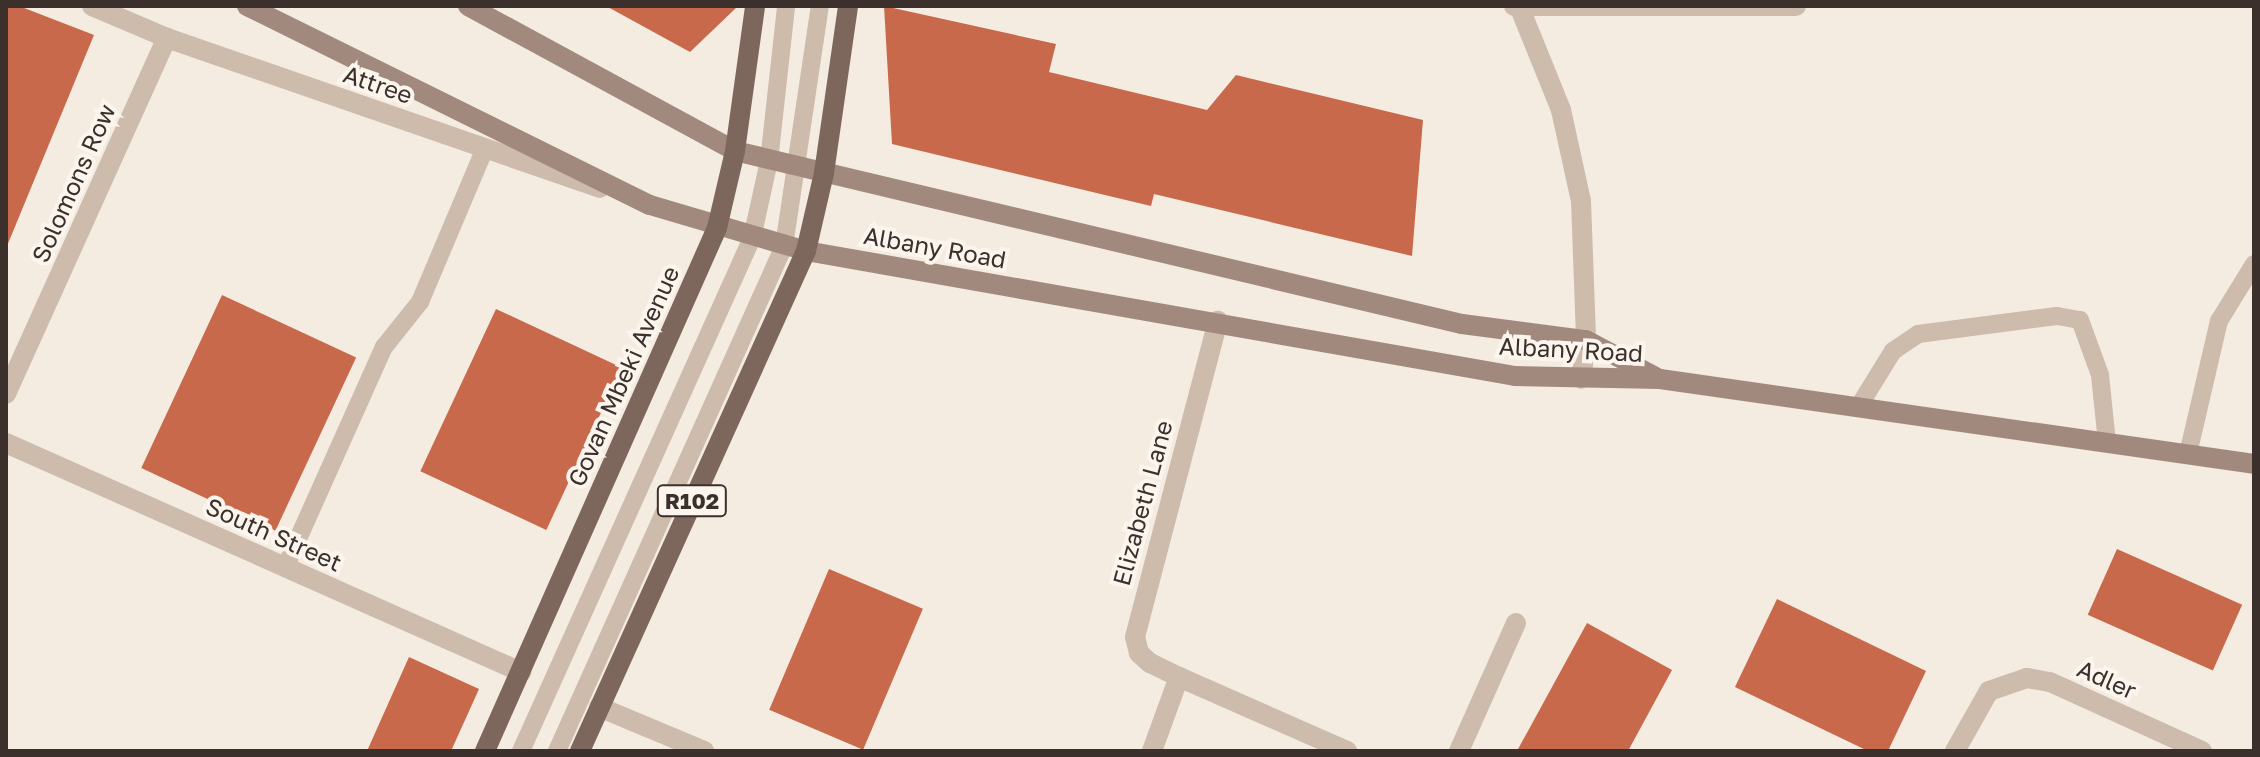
<!DOCTYPE html>
<html>
<head>
<meta charset="utf-8">
<style>
	body { margin:0 }
	#map { position:relative; width:2260px; height:757px; overflow:hidden; background:#f4ebe1; font-family:"Golos Text",sans-serif }
	div>[style] { position:absolute }
	.building>* { inset:0; background:#c8694b; transform-origin:0 0 }
	.service>* { height:18px; margin:-9px; padding:0 9px; transform-origin:9px; border-radius:9px; background:#cdbbac }
	.minor>* { height:20px; margin:-10px; padding:0 10px; transform-origin:10px; border-radius:10px; background:#cdbbac }
	.secondary>* { height:20px; margin:-10px; padding:0 10px; transform-origin:10px; border-radius:10px; background:#a18a7d }
	.primary>* { height:20px; margin:-10px; padding:0 10px; transform-origin:10px; border-radius:10px; background:#7d675c }
	span { translate:-50% -50%; white-space:nowrap; text-align:center; line-height:1.15; -webkit-text-stroke:8px #fbf5ee; paint-order:stroke }
	.shield-label span { padding:2px 6px; background:#fbf5ee; border:2px solid; border-radius:6px; -webkit-text-stroke-width:0 }
	.shield-label { font-size:22px; color:#3b302b; font-weight:700 }
	.street-label { font-size:24px; color:#3b302b }
	.frame { position:absolute; inset:0; border:8px solid #3b302b; pointer-events:none }
</style>
</head>
<body>
<div id="map">
	<div class="building">
		<i style="clip-path:polygon(6px 6px,19px 6px,94px 35px,7px 246px)"></i>
		<i style="clip-path:polygon(606px 6px,738px 6px,690px 52px)"></i>
		<i style="clip-path:polygon(884px 6px,1056px 44px,1049px 72px,1207px 110px,1236px 75px,1423px 120px,1412px 256px,1154px 194px,1151px 206px,892px 144px)"></i>
		<i style="left:222px;top:295px;width:148px;height:191px;rotate:25deg"></i>
		<i style="left:496px;top:309px;width:139px;height:179px;rotate:25deg"></i>
		<i style="left:2117px;top:549px;width:137px;height:72px;rotate:24deg"></i>
		<i style="left:829px;top:569px;width:102px;height:153px;rotate:23deg"></i>
		<i style="clip-path:polygon(1777px 599px,1926px 671px,1888px 751px,1868px 751px,1735px 687px)"></i>
		<i style="clip-path:polygon(1587px 623px,1672px 670px,1628px 751px,1517px 751px)"></i>
		<i style="clip-path:polygon(409px 657px,479px 689px,451px 751px,367px 751px)"></i>
	</div>
	<div class="service">
		<i style="left:1859px;top:406px;width:65px;rotate:-58.3deg"></i>
		<i style="left:1893px;top:351px;width:30px;rotate:-34deg"></i>
		<i style="left:1918px;top:334px;width:140px;rotate:-7.4deg"></i>
		<i style="left:2057px;top:316px;width:23px;rotate:10deg"></i>
		<i style="left:2080px;top:320px;width:59px;rotate:70deg"></i>
		<i style="left:2100px;top:375px;width:68px;rotate:84.1deg"></i>
		<i style="left:2188px;top:454px;width:137px;rotate:-76.9deg"></i>
		<i style="left:2219px;top:321px;width:67px;rotate:-58.4deg"></i>
		<i style="left:285px;top:568px;width:242px;rotate:-65.9deg"></i>
		<i style="left:384px;top:347px;width:58px;rotate:-51.3deg"></i>
		<i style="left:420px;top:302px;width:167px;rotate:-67.1deg"></i>
		<i style="left:521px;top:751px;width:563px;rotate:-65.76deg"></i>
		<i style="left:752px;top:238px;width:79px;rotate:-77.6deg"></i>
		<i style="left:769px;top:161px;width:156px;rotate:-83.7deg"></i>
		<i style="left:557px;top:751px;width:554px;rotate:-65.8deg"></i>
		<i style="left:784px;top:246px;width:243px;rotate:-81.5deg"></i>
	</div>
	<div class="minor">
		<i style="left:92px;top:6px;width:82px;rotate:23.1deg"></i>
		<i style="left:167px;top:38px;width:458px;rotate:19.1deg"></i>
		<i style="left:1514px;top:6px;width:282px"></i>
		<i style="left:1519px;top:6px;width:112px;rotate:68deg"></i>
		<i style="left:1561px;top:110px;width:93px;rotate:77.6deg"></i>
		<i style="left:1581px;top:201px;width:139px;rotate:87.9deg"></i>
		<i style="left:1586px;top:340px;width:39px;rotate:97deg"></i>
		<i style="left:6px;top:394px;width:391px;rotate:-65.7deg"></i>
		<i style="left:6px;top:443px;width:564px;rotate:23.97deg"></i>
		<i style="left:1179px;top:677px;width:32px;rotate:-154deg"></i>
		<i style="left:1150px;top:663px;width:15px;rotate:-138deg"></i>
		<i style="left:1139px;top:653px;width:16px;rotate:-104deg"></i>
		<i style="left:1135px;top:637px;width:327px;rotate:-75.3deg"></i>
		<i style="left:599px;top:707px;width:114px;rotate:22.7deg"></i>
		<i style="left:1152px;top:751px;width:79px;rotate:-70deg"></i>
		<i style="left:1179px;top:677px;width:184px;rotate:23.8deg"></i>
		<i style="left:1459px;top:751px;width:140px;rotate:-66deg"></i>
		<i style="left:1955px;top:751px;width:69px;rotate:-60.5deg"></i>
		<i style="left:1989px;top:691px;width:40px;rotate:-18.9deg"></i>
		<i style="left:2027px;top:678px;width:23px;rotate:10deg"></i>
		<i style="left:2050px;top:682px;width:167px;rotate:24.4deg"></i>
	</div>
	<div class="secondary">
		<i style="left:247px;top:6px;width:449px;rotate:26.3deg"></i>
		<i style="left:650px;top:205px;width:163px;rotate:16.4deg"></i>
		<i style="left:806px;top:251px;width:720px;rotate:10deg"></i>
		<i style="left:1515px;top:376px;width:145px;rotate:1.2deg"></i>
		<i style="left:1660px;top:379px;width:600px;rotate:8.14deg"></i>
		<i style="left:468px;top:6px;width:304px;rotate:28.5deg"></i>
		<i style="left:735px;top:151px;width:747px;rotate:13.39deg"></i>
		<i style="left:1462px;top:324px;width:125px;rotate:7.4deg"></i>
		<i style="left:1586px;top:340px;width:79px;rotate:27.9deg"></i>
	</div>
	<div class="primary">
		<i style="left:485px;top:751px;width:572px;rotate:-66.08deg"></i>
		<i style="left:717px;top:228px;width:79px;rotate:-76.8deg"></i>
		<i style="left:735px;top:151px;width:146px;rotate:-82.1deg"></i>
		<i style="left:580px;top:751px;width:549px;rotate:-65.68deg"></i>
		<i style="left:806px;top:251px;width:80px;rotate:-77deg"></i>
		<i style="left:824px;top:173px;width:169px;rotate:-81.8deg"></i>
	</div>
	<div class="shield-label">
		<span style="left:692px;top:501px">R102</span>
	</div>
	<div class="street-label">
		<span style="left:378px;top:84px;rotate:19deg">Attree</span>
		<span style="left:73px;top:183px;rotate:-66deg">Solomons Row</span>
		<span style="left:935px;top:247px;rotate:10deg">Albany Road</span>
		<span style="left:1571px;top:349px;rotate:3deg">Albany Road</span>
		<span style="left:623px;top:376px;rotate:-66deg">Govan Mbeki Avenue</span>
		<span style="left:1142px;top:503px;rotate:-75deg">Elizabeth Lane</span>
		<span style="left:274px;top:534px;rotate:24deg">South Street</span>
		<span style="left:2107px;top:679px;rotate:24deg">Adler</span>
	</div>
	<div class="frame"></div>
</div>
</body>
</html>
